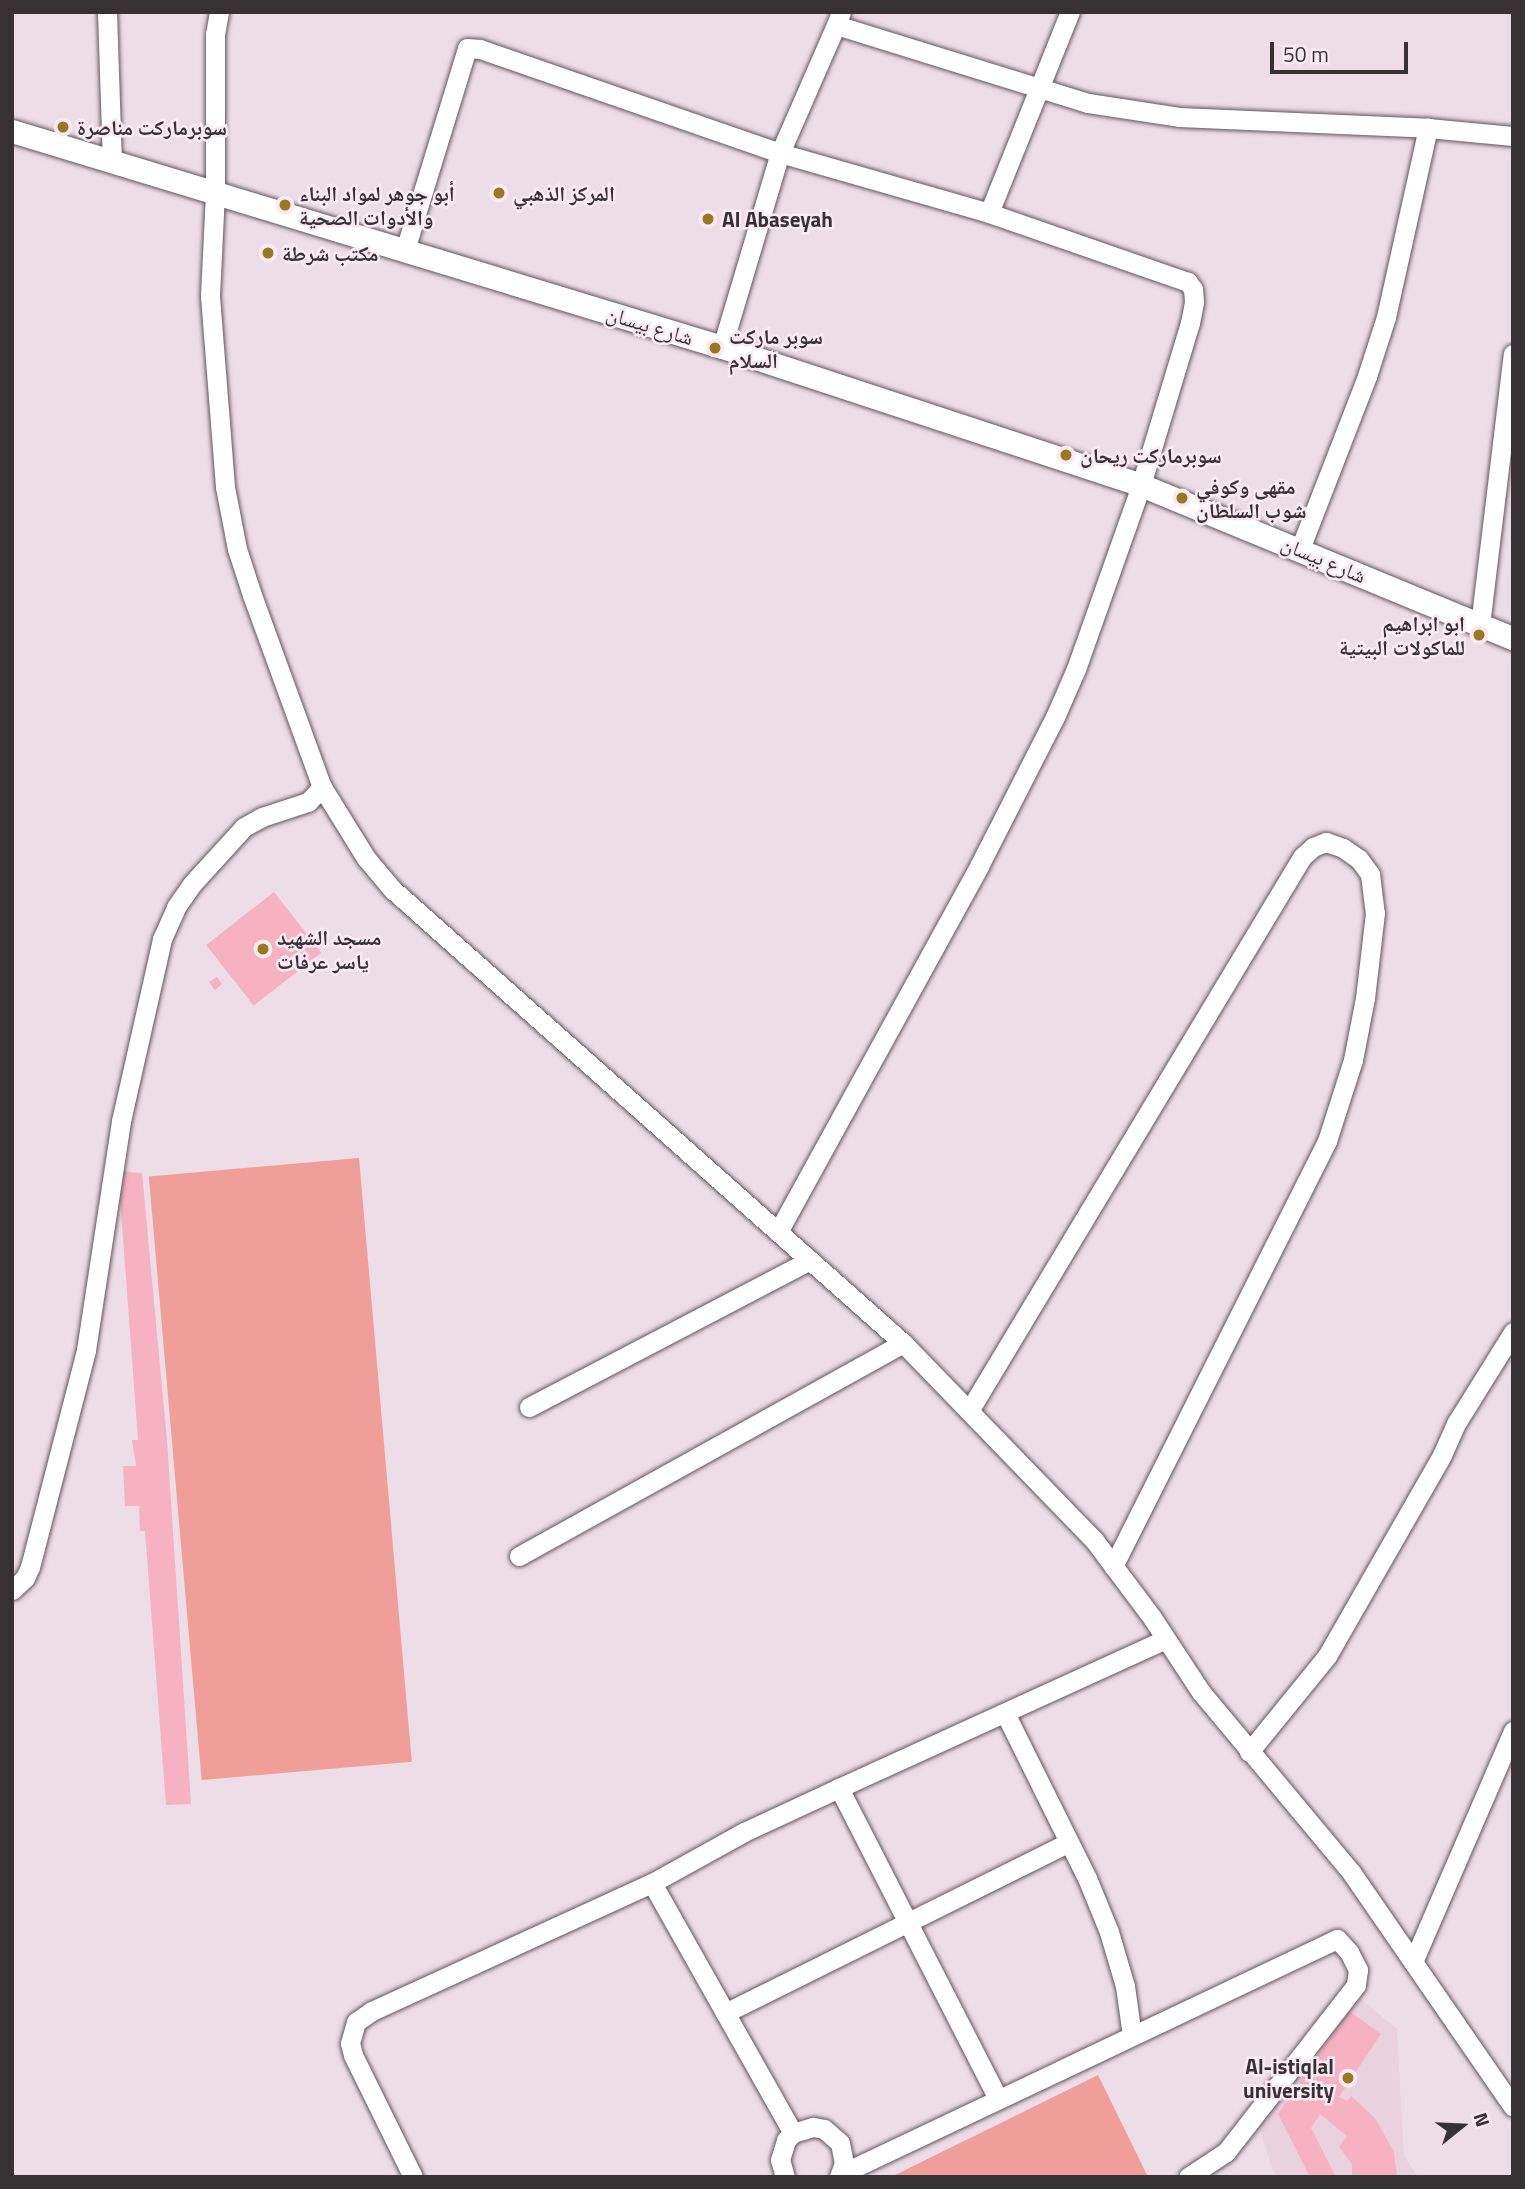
<!DOCTYPE html>
<html>
<head>
<meta charset="utf-8">
<style>
	body { margin:0 }
	#map { position:relative; width:1525px; height:2189px; overflow:hidden; background:#eddde6; font-family:"Titillium Web","Noto Naskh Arabic",sans-serif }
	div>[style] { position:absolute }
	.built>* { inset:0; background:#e9d1de }
	.green>* { inset:0; background:#f09e99; transform-origin:0 0 }
	.building>* { inset:0; background:#f6b2c2; transform-origin:0 0 }
	.roads { filter:drop-shadow(0 0 2px #63555c) drop-shadow(0 0 2px #63555c) }
	.minor>* { height:19px; margin:-9.5px; padding:0 9.5px; transform-origin:9.5px; border-radius:9.5px; background:#fff }
	.tertiary>* { height:23px; margin:-11.5px; padding:0 11.5px; transform-origin:11.5px; border-radius:11.5px; background:#fff }
	.dots>* { width:19px; height:19px; translate:-50% -50%; box-sizing:border-box; border:4px solid #faeaf3; border-radius:50% }
	span { translate:-50% -50%; white-space:nowrap; text-align:center; line-height:1.15; -webkit-text-stroke:5px #faeaf3; paint-order:stroke }
	.poi-label { font-size:21px; color:#373134; font-weight:700 }
	.left { translate:0 -50%; text-align:left }
	.right { translate:-100% -50%; text-align:right }
	.street-label { font-size:21px; color:#373134 }
	.frame { position:absolute; inset:0; border:14px solid #373134; pointer-events:none }
	.north { position:absolute; left:1427px; top:2091px; width:70px; height:70px; -webkit-text-stroke:5px #faeaf3; paint-order:stroke; rotate:72deg; font-size:19px; font-weight:700; line-height:28px; text-align:center; color:#373134 }
	.north::after { content:''; display:block; margin:auto; width:24px; height:32px; background:#373134; clip-path:polygon(50% 0,100% 100%,50% 72%,0 100%) }
	.scale { position:absolute; left:1270px; top:42px; width:138px; height:32px; box-sizing:border-box; border:4px solid #373134; border-top:0; padding-left:9px; font-size:21px; line-height:24px; white-space:nowrap; color:#373134; -webkit-text-stroke:5px #faeaf3; paint-order:stroke }
</style>
</head>
<body>
<div id="map">
	<div class="built">
		<i style="clip-path:polygon(1356px 1995px,1397px 2029px,1404px 2156px,1418px 2177px,1275px 2177px,1259px 2127px)"></i>
	</div>
	<div class="green">
		<i style="left:359px;top:1158px;width:606px;height:211px;rotate:85deg"></i>
		<i style="clip-path:polygon(1098px 2075px,1148px 2177px,891px 2177px)"></i>
	</div>
	<div class="building">
		<i style="left:274px;top:892px;width:77px;height:86px;rotate:52deg"></i>
		<i style="clip-path:polygon(217px 977px,222px 984px,215px 990px,209px 982px)"></i>
		<i style="clip-path:polygon(118px 1171px,142px 1173px,167px 1441px,191px 1804px,166px 1805px,145px 1531px,140px 1531px,139px 1506px,125px 1506px,123px 1466px,136px 1466px,132px 1440px,138px 1440px)"></i>
		<i style="clip-path:polygon(1349px 2011px,1381px 2034px,1339px 2097px,1348px 2101px,1351px 2096px,1375px 2118px,1394px 2152px,1397px 2177px,1352px 2177px,1352px 2164px,1339px 2147px,1347px 2136px,1320px 2114px,1311px 2128px,1336px 2177px,1310px 2177px,1278px 2114px)"></i>
	</div>
	<div class="roads">
		<div class="minor">
			<i style="left:107px;top:12px;width:149px;rotate:88.1deg"></i>
			<i style="left:219px;top:12px;width:22px;rotate:100deg"></i>
			<i style="left:215px;top:34px;width:159px;rotate:90deg"></i>
			<i style="left:215px;top:193px;width:103px;rotate:92.8deg"></i>
			<i style="left:210px;top:296px;width:192px;rotate:85.5deg"></i>
			<i style="left:225px;top:487px;width:63px;rotate:79deg"></i>
			<i style="left:237px;top:549px;width:48px;rotate:71.9deg"></i>
			<i style="left:252px;top:595px;width:204px;rotate:70deg"></i>
			<i style="left:841px;top:12px;width:14px;rotate:111deg"></i>
			<i style="left:836px;top:25px;width:264px;rotate:17.2deg"></i>
			<i style="left:1088px;top:103px;width:92px;rotate:8.7deg"></i>
			<i style="left:1179px;top:117px;width:249px;rotate:2.5deg"></i>
			<i style="left:1428px;top:128px;width:85px;rotate:5.4deg"></i>
			<i style="left:405px;top:250px;width:211px;rotate:-72.9deg"></i>
			<i style="left:467px;top:48px;width:13px;rotate:4deg"></i>
			<i style="left:480px;top:49px;width:318px;rotate:19.1deg"></i>
			<i style="left:780px;top:153px;width:217px;rotate:16deg"></i>
			<i style="left:989px;top:213px;width:217px;rotate:-68.1deg"></i>
			<i style="left:722px;top:347px;width:202px;rotate:-73.4deg"></i>
			<i style="left:780px;top:153px;width:140px;rotate:-66.4deg"></i>
			<i style="left:1300px;top:549px;width:186px;rotate:-68.8deg"></i>
			<i style="left:1367px;top:376px;width:62px;rotate:-72.1deg"></i>
			<i style="left:1386px;top:317px;width:194px;rotate:-77.5deg"></i>
			<i style="left:1480px;top:625px;width:273px;rotate:-83.1deg"></i>
			<i style="left:778px;top:1232px;width:418px;rotate:-61.2deg"></i>
			<i style="left:979px;top:866px;width:167px;rotate:-63deg"></i>
			<i style="left:1055px;top:717px;width:52px;rotate:-66.4deg"></i>
			<i style="left:1076px;top:669px;width:195px;rotate:-70.5deg"></i>
			<i style="left:1141px;top:485px;width:169px;rotate:-73.2deg"></i>
			<i style="left:1190px;top:323px;width:21px;rotate:-79deg"></i>
			<i style="left:1194px;top:302px;width:13px;rotate:-94deg"></i>
			<i style="left:1193px;top:289px;width:9px;rotate:-126deg"></i>
			<i style="left:1188px;top:282px;width:211px;rotate:-160.9deg"></i>
			<i style="left:529px;top:1407px;width:317px;rotate:-27.6deg"></i>
			<i style="left:969px;top:1411px;width:646px;rotate:-58.99deg"></i>
			<i style="left:1302px;top:857px;width:15px;rotate:-42deg"></i>
			<i style="left:1313px;top:847px;width:14px;rotate:-21deg"></i>
			<i style="left:1326px;top:842px;width:18px;rotate:19deg"></i>
			<i style="left:1343px;top:848px;width:19px;rotate:35deg"></i>
			<i style="left:1359px;top:859px;width:19px;rotate:54deg"></i>
			<i style="left:1370px;top:874px;width:39px;rotate:83deg"></i>
			<i style="left:1375px;top:913px;width:86px;rotate:96.7deg"></i>
			<i style="left:1365px;top:998px;width:63px;rotate:101deg"></i>
			<i style="left:1353px;top:1060px;width:85px;rotate:107.8deg"></i>
			<i style="left:1327px;top:1141px;width:476px;rotate:116.7deg"></i>
			<i style="left:519px;top:1556px;width:439px;rotate:-29deg"></i>
			<i style="left:12px;top:1590px;width:18px;rotate:-43deg"></i>
			<i style="left:25px;top:1578px;width:12px;rotate:-66deg"></i>
			<i style="left:30px;top:1567px;width:224px;rotate:-75.5deg"></i>
			<i style="left:86px;top:1350px;width:232px;rotate:-81.3deg"></i>
			<i style="left:121px;top:1121px;width:187px;rotate:-77.3deg"></i>
			<i style="left:162px;top:939px;width:35px;rotate:-66deg"></i>
			<i style="left:176px;top:907px;width:28px;rotate:-55deg"></i>
			<i style="left:192px;top:884px;width:77px;rotate:-47.6deg"></i>
			<i style="left:244px;top:827px;width:21px;rotate:-29deg"></i>
			<i style="left:262px;top:817px;width:48px;rotate:-18.1deg"></i>
			<i style="left:308px;top:802px;width:21px;rotate:-47deg"></i>
			<i style="left:322px;top:787px;width:84px;rotate:58.2deg"></i>
			<i style="left:366px;top:858px;width:40px;rotate:50deg"></i>
			<i style="left:392px;top:889px;width:684px;rotate:41.62deg"></i>
			<i style="left:903px;top:1343px;width:274px;rotate:45.9deg"></i>
			<i style="left:1094px;top:1540px;width:99px;rotate:53.2deg"></i>
			<i style="left:1153px;top:1619px;width:87px;rotate:56.7deg"></i>
			<i style="left:1201px;top:1692px;width:234px;rotate:50.2deg"></i>
			<i style="left:1351px;top:1872px;width:285px;rotate:55.4deg"></i>
			<i style="left:1005px;top:1713px;width:184px;rotate:63.6deg"></i>
			<i style="left:1087px;top:1878px;width:58px;rotate:67.8deg"></i>
			<i style="left:1109px;top:1932px;width:56px;rotate:73.5deg"></i>
			<i style="left:1125px;top:1986px;width:50px;rotate:82deg"></i>
			<i style="left:1249px;top:1752px;width:124px;rotate:-50.9deg"></i>
			<i style="left:1327px;top:1656px;width:232px;rotate:-60.2deg"></i>
			<i style="left:1442px;top:1455px;width:36px;rotate:-66deg"></i>
			<i style="left:1457px;top:1422px;width:106px;rotate:-58.1deg"></i>
			<i style="left:839px;top:1788px;width:359px;rotate:-24.5deg"></i>
			<i style="left:652px;top:1883px;width:287px;rotate:60.6deg"></i>
			<i style="left:1413px;top:1962px;width:252px;rotate:-66.6deg"></i>
			<i style="left:725px;top:2013px;width:384px;rotate:-26.4deg"></i>
			<i style="left:841px;top:2174px;width:549px;rotate:-25.35deg"></i>
			<i style="left:1337px;top:1939px;width:18px;rotate:47deg"></i>
			<i style="left:1349px;top:1952px;width:20px;rotate:63deg"></i>
			<i style="left:1358px;top:1970px;width:15px;rotate:98deg"></i>
			<i style="left:1356px;top:1985px;width:212px;rotate:127.9deg"></i>
			<i style="left:1226px;top:2152px;width:45px;rotate:146.7deg"></i>
			<i style="left:413px;top:2177px;width:136px;rotate:-116.2deg"></i>
			<i style="left:353px;top:2055px;width:12px;rotate:-104deg"></i>
			<i style="left:350px;top:2043px;width:22px;rotate:-74deg"></i>
			<i style="left:356px;top:2022px;width:19px;rotate:-35deg"></i>
			<i style="left:372px;top:2011px;width:308px;rotate:-24.6deg"></i>
			<i style="left:652px;top:1883px;width:105px;rotate:-29deg"></i>
			<i style="left:744px;top:1832px;width:105px;rotate:-24.9deg"></i>
			<i style="left:839px;top:1788px;width:349px;rotate:62.9deg"></i>
			<i style="left:785px;top:2177px;width:18px;rotate:-106deg"></i>
			<i style="left:780px;top:2160px;width:21px;rotate:-73deg"></i>
			<i style="left:786px;top:2140px;width:10px;rotate:-45deg"></i>
			<i style="left:793px;top:2133px;width:21px;rotate:-17deg"></i>
			<i style="left:813px;top:2127px;width:11px;rotate:10deg"></i>
			<i style="left:824px;top:2129px;width:21px;rotate:41deg"></i>
			<i style="left:840px;top:2143px;width:20px;rotate:79deg"></i>
			<i style="left:844px;top:2163px;width:15px;rotate:110deg"></i>
		</div>
		<div class="tertiary">
			<i style="left:12px;top:131px;width:742px;rotate:16.92deg"></i>
			<i style="left:722px;top:347px;width:441px;rotate:18.2deg"></i>
			<i style="left:1141px;top:485px;width:402px;rotate:22.4deg"></i>
		</div>
	</div>
	<div class="dots">
		<i style="left:63px;top:127px;background:#9c7723"></i>
		<i style="left:499px;top:193px;background:#9c7723"></i>
		<i style="left:285px;top:205px;background:#9c7723"></i>
		<i style="left:708px;top:219px;background:#9c7723"></i>
		<i style="left:268px;top:253px;background:#9c7723"></i>
		<i style="left:715px;top:348px;background:#9c7723"></i>
		<i style="left:1066px;top:455px;background:#9c7723"></i>
		<i style="left:1182px;top:498px;background:#9c7723"></i>
		<i style="left:1479px;top:635px;background:#9c7723"></i>
		<i style="left:263px;top:949px;background:#9c7723"></i>
		<i style="left:1348px;top:2078px;background:#9c7723"></i>
	</div>
	<div class="poi-label">
		<span class="left" style="left:77px;top:127px">سوبرماركت مناصرة</span>
		<span class="left" style="left:299px;top:205px">أبو جوهر لمواد البناء<br>والأدوات الصحية</span>
		<span class="left" style="left:513px;top:193px">المركز الذهبي</span>
		<span class="left" style="left:722px;top:219px">Al Abaseyah</span>
		<span class="left" style="left:282px;top:253px">مكتب شرطة</span>
		<span class="left" style="left:729px;top:348px">سوبر ماركت<br>السلام</span>
		<span class="left" style="left:1080px;top:455px">سوبرماركت ريحان</span>
		<span class="left" style="left:1196px;top:498px">مقهى وكوفي<br>شوب السلطان</span>
		<span class="right" style="left:1465px;top:635px">ابو ابراهيم<br>للماكولات البيتية</span>
		<span class="left" style="left:277px;top:949px">مسجد الشهيد<br>ياسر عرفات</span>
		<span class="right" style="left:1334px;top:2078px">Al-istiqlal<br>university</span>
	</div>
	<div class="street-label">
		<span style="left:650px;top:325px;rotate:17deg">شارع بيسان</span>
		<span style="left:1324px;top:559px;rotate:23deg">شارع بيسان</span>
	</div>
	<div class="frame"></div>
	<div class="north">N</div>
	<div class="scale">50 m</div>
</div>
</body>
</html>
